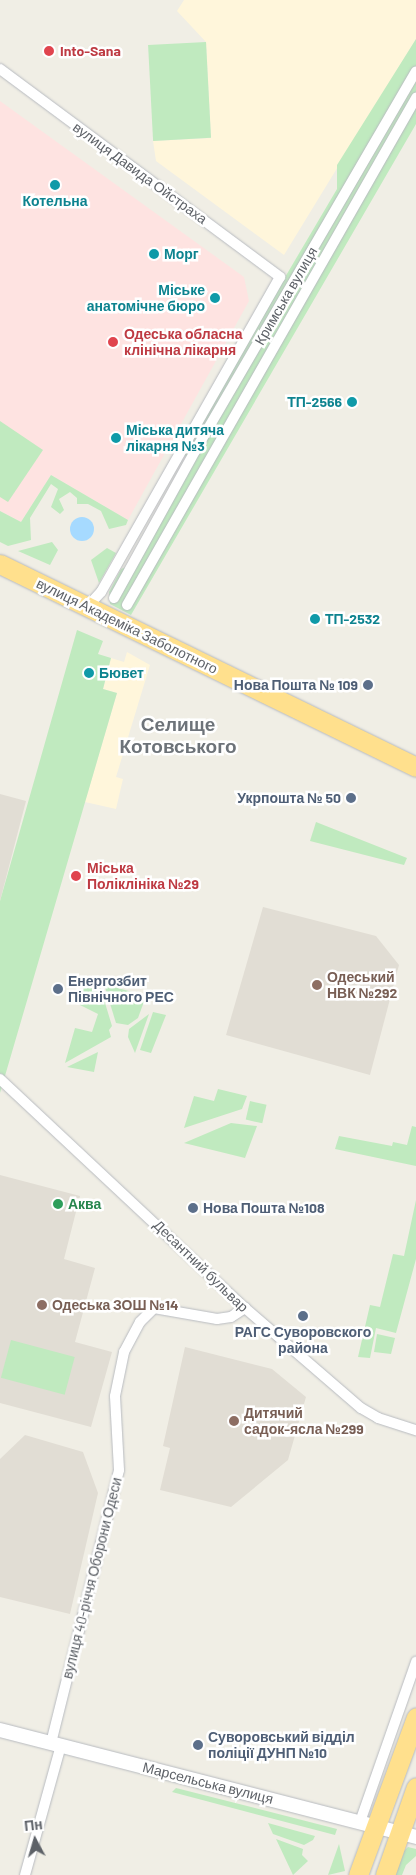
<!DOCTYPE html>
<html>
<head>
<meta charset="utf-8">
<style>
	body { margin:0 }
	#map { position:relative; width:416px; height:1875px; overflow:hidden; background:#f0eee5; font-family:Barlow,sans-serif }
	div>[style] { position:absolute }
	.commercial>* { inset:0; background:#fff6db }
	.education>* { inset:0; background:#e1ddd4 }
	.medical>* { inset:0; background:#fee3e1 }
	.green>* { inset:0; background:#c0eabf; transform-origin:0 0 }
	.water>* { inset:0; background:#a6daff }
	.round { border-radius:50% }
	.roads { filter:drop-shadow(0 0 1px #b8bbc0) drop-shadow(0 0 1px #b8bbc0) }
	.street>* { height:10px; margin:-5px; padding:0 5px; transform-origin:5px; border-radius:5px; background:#fff }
	.secondary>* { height:14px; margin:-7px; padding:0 7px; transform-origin:7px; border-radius:7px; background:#fff }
	.highway>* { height:19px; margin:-9.5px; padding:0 9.5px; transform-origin:9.5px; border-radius:9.5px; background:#ffe08d }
	.dots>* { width:14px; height:14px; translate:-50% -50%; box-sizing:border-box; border:2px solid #fff; border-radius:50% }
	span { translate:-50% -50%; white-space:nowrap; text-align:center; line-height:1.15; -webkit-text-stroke:5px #fff; paint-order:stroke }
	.health-label { font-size:14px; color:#be3a42; font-weight:700 }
	.left { translate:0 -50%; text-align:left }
	.street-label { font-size:14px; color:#5d6167 }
	.culture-label { font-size:14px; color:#0d838f; font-weight:700 }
	.right { translate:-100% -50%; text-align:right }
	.service-label { font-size:14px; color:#4e5e75; font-weight:700 }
	.education-label { font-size:14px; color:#785e54; font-weight:700 }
	.leisure-label { font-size:14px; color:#27864d; font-weight:700 }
	.district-label { font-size:19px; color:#6d7379; font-weight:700 }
	.north { position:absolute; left:10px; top:1815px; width:50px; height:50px; -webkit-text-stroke:4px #fff; paint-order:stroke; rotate:354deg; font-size:14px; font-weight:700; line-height:20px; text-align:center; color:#5d6167 }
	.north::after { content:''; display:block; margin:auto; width:18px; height:22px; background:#5d6167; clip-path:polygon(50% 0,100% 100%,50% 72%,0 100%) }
</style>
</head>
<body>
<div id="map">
	<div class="commercial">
		<i style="clip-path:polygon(184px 0,416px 0,416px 39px,284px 255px,156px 161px,153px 141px,211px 138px,206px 42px,177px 11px)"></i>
		<i style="clip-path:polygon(127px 652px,150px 665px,116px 777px,123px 779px,116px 809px,85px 802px,117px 693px,103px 689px,111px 658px,124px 662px)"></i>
	</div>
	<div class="education">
		<i style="clip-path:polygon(0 794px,26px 801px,0 901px)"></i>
		<i style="clip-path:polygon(263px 907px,376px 936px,399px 965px,370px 1075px,226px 1035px)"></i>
		<i style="clip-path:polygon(0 1175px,80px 1196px,64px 1259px,95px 1268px,75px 1342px,112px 1352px,91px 1427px,0 1403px)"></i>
		<i style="clip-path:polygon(185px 1347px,272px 1369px,306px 1397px,288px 1460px,231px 1507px,160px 1490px,170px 1448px,163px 1446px)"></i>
		<i style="clip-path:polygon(25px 1435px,83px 1452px,98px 1493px,70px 1614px,0 1597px,0 1459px)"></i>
	</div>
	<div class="medical">
		<i style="clip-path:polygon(0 101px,244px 277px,249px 301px,128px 520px,51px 475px,21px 522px,0 511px)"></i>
	</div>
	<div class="green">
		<i style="clip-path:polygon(416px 39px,416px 124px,131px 615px,110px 604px,109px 592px,121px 569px,129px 566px,188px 459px,182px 452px,337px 189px,337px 165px)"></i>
		<i style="left:206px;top:42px;width:96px;height:58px;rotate:87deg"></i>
		<i style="clip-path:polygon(0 421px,43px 450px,8px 502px,0 497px)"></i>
		<i style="clip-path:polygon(51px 475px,128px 520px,126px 525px,109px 529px,101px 511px,88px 504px,77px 504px,77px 498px,70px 492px,59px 499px,64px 510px,60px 514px,51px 507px,58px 489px,51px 484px,30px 518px,31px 540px,8px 546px,0 542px,0 511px,21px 522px)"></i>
		<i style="clip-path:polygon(52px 542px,58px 550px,50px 565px,18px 551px)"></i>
		<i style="clip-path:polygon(107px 548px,116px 553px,99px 583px,91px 560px)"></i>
		<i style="clip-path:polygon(77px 630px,103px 641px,98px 654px,111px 658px,103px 689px,117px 693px,0 1093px,0 901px)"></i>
		<i style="clip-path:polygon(316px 822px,407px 858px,404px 865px,310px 841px)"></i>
		<i style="clip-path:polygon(85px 979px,99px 983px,112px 1026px,109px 1030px,111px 1037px,65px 1063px,75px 1028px,92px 1032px,98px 1014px,80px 1005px)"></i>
		<i style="clip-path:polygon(104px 984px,146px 996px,138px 1018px,128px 1025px,116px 1023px)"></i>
		<i style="clip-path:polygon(153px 1012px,166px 1015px,151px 1053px,140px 1050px)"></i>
		<i style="clip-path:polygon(149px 1014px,135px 1053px,128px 1037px,129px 1029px)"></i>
		<i style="clip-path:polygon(98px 1052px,94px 1072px,67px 1067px)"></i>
		<i style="clip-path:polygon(218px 1089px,247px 1096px,242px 1109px,184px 1128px,194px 1096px,214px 1101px)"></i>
		<i style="left:250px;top:1101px;width:17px;height:19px;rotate:13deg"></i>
		<i style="clip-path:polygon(231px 1123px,257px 1126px,245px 1158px,184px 1143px)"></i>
		<i style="clip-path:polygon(412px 1126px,416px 1127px,416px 1166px,335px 1149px,339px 1136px,392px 1146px,393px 1142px,407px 1145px)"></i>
		<i style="clip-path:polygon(416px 1200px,416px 1259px,396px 1333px,376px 1328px,370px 1358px,358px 1357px,370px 1305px,380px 1307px,393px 1254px,404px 1256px)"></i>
		<i style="clip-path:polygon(377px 1334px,395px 1338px,391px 1354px,374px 1352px)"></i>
		<i style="left:11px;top:1340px;width:66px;height:39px;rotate:15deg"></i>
		<i style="clip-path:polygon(176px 1788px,337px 1829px,335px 1835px,172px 1792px)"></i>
		<i style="clip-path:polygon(268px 1823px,315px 1836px,313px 1840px,304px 1845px,273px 1834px)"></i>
		<i style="clip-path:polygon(276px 1839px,303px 1849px,302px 1855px,308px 1861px,293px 1875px)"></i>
		<i style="clip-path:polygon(339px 1844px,345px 1871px,328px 1875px)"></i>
		<i style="clip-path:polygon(408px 1847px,416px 1849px,416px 1856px,406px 1865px,402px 1875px,395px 1875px,404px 1851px)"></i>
	</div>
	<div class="water">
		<i class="round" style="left:70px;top:517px;width:24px;height:24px"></i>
	</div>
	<div class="roads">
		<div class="street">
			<i style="left:0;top:69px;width:349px;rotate:36.6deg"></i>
			<i style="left:280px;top:277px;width:362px;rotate:119.6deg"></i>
			<i style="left:101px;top:592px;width:19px;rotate:133deg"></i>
			<i style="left:114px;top:598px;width:168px;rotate:-61.1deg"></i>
			<i style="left:195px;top:451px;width:439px;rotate:-59.8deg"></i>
			<i style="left:127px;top:605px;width:584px;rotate:-60.32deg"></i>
			<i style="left:0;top:1079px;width:335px;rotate:43.1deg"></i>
			<i style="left:245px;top:1308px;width:153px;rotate:40.8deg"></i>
			<i style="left:361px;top:1408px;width:20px;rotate:30deg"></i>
			<i style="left:378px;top:1418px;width:40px;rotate:18deg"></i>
			<i style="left:51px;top:1743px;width:281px;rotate:-76deg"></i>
			<i style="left:119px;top:1470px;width:74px;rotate:-93.1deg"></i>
			<i style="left:115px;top:1396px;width:45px;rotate:-78.4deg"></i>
			<i style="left:124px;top:1352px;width:34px;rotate:-62deg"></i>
			<i style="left:140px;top:1322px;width:20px;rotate:-45deg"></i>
			<i style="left:154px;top:1308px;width:64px;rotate:9.9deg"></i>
			<i style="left:217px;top:1319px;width:14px;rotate:-8deg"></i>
			<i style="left:231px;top:1317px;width:17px;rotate:-33deg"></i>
			<i style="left:360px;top:1822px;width:170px;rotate:-70.7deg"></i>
			<i style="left:25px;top:1875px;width:135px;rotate:-74.5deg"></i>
		</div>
		<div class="secondary">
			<i style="left:0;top:1730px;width:430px;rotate:14.4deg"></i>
		</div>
		<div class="highway">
			<i style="left:0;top:564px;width:463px;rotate:26deg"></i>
			<i style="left:358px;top:1875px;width:168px;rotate:-69.8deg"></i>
			<i style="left:385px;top:1875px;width:93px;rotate:-70.6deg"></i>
		</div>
	</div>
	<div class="dots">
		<i style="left:49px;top:51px;background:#e0444e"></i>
		<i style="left:55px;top:185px;background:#0f9aa8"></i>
		<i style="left:154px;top:254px;background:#0f9aa8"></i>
		<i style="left:215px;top:298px;background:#0f9aa8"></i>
		<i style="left:113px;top:342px;background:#e0444e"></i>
		<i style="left:352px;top:402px;background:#0f9aa8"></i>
		<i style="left:116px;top:438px;background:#0f9aa8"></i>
		<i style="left:315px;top:619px;background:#0f9aa8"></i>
		<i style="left:89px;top:673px;background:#0f9aa8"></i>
		<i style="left:368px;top:685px;background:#5c6f8a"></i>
		<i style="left:351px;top:798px;background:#5c6f8a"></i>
		<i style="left:76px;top:876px;background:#e0444e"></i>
		<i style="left:317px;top:985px;background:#8d6e63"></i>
		<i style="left:58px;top:989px;background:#5c6f8a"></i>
		<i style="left:58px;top:1204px;background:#2e9e5b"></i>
		<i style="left:193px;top:1208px;background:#5c6f8a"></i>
		<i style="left:42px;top:1305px;background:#8d6e63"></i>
		<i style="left:303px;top:1316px;background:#5c6f8a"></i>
		<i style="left:234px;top:1421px;background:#8d6e63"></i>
		<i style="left:198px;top:1745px;background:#5c6f8a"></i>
	</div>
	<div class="health-label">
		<span class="left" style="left:60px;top:51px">Into-Sana</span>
		<span class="left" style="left:124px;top:342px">Одеська обласна<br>клінічна лікарня</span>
		<span class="left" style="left:87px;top:876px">Міська<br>Поліклініка №29</span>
	</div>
	<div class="street-label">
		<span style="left:140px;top:173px;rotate:36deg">вулиця Давида Ойстраха</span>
		<span style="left:286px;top:296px;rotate:-60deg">Кримська вулиця</span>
		<span style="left:127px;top:626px;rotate:26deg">вулиця Академіка Заболотного</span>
		<span style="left:201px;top:1266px;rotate:44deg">Десантний бульвар</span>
		<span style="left:92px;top:1578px;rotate:-76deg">вулиця 40-річчя Оборони Одеси</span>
		<span style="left:208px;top:1783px;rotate:14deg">Марсельська вулиця</span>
	</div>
	<div class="culture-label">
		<span style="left:55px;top:201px">Котельна</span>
		<span class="left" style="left:164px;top:254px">Морг</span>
		<span class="right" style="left:205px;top:298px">Міське<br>анатомічне бюро</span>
		<span class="right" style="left:342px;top:402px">ТП-2566</span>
		<span class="left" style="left:126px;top:438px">Міська дитяча<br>лікарня №3</span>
		<span class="left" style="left:325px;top:619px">ТП-2532</span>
		<span class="left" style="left:99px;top:673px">Бювет</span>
	</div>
	<div class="service-label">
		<span class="right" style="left:358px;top:685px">Нова Пошта № 109</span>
		<span class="right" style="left:341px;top:798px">Укрпошта № 50</span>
		<span class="left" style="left:68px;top:989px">Енергозбит<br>Північного РЕС</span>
		<span class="left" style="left:203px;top:1208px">Нова Пошта №108</span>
		<span style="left:303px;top:1340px">РАГС Суворовского<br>района</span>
		<span class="left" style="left:208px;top:1745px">Суворовський відділ<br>поліції ДУНП №10</span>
	</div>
	<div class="education-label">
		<span class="left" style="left:327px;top:985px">Одеський<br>НВК №292</span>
		<span class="left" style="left:52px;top:1305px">Одеська ЗОШ №14</span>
		<span class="left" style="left:244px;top:1421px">Дитячий<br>садок-ясла №299</span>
	</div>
	<div class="leisure-label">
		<span class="left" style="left:68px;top:1204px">Аква</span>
	</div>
	<div class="district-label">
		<span style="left:178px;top:735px">Селище<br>Котовського</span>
	</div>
	<div class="north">Пн</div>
</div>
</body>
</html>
